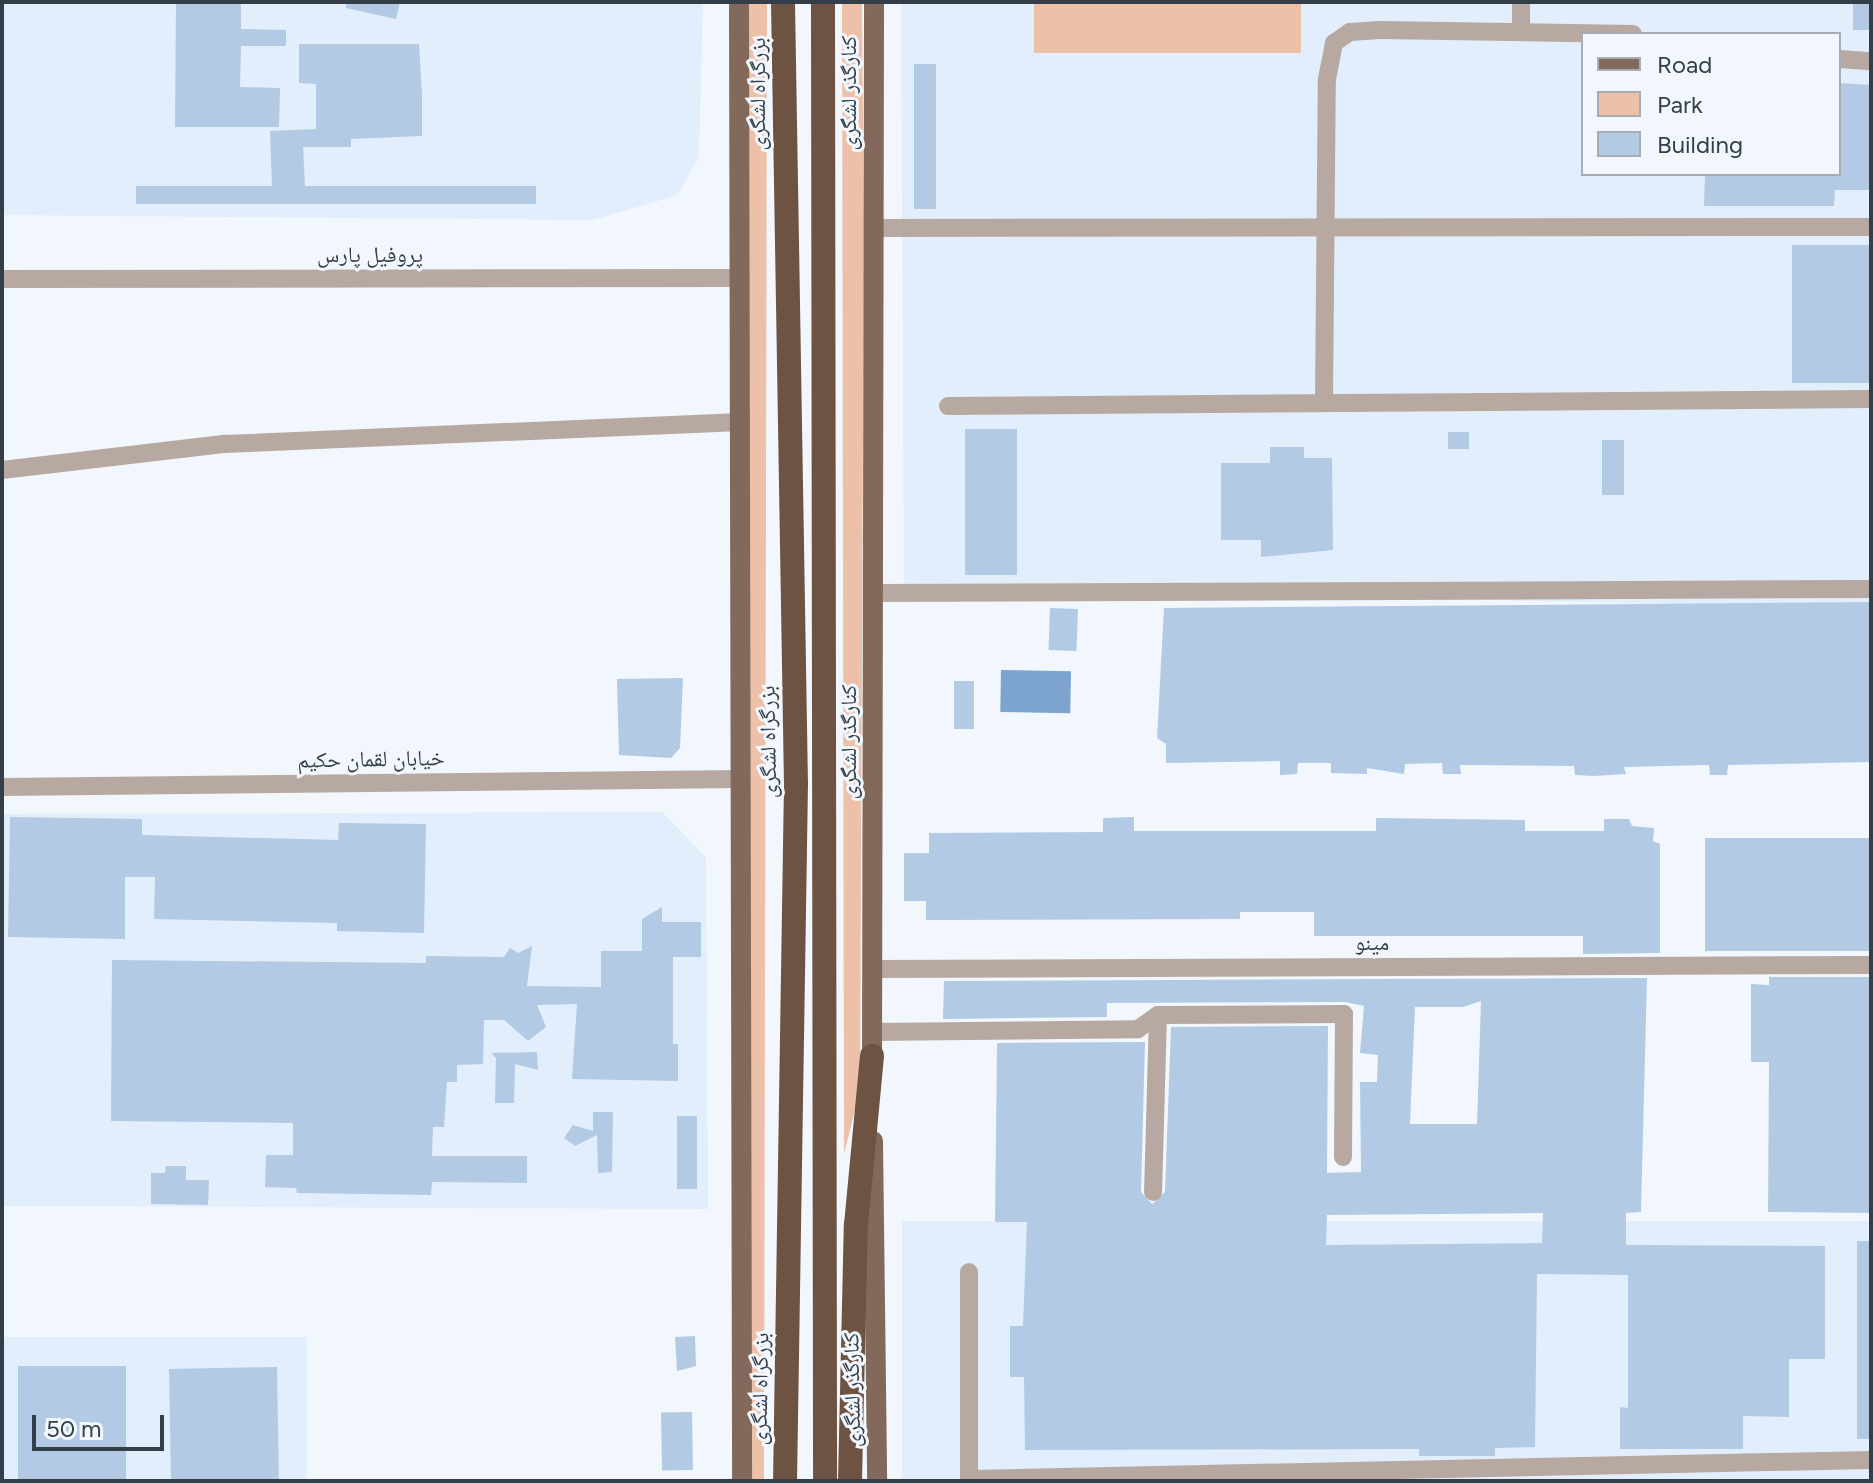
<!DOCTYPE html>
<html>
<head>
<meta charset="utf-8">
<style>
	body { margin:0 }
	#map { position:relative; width:1873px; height:1483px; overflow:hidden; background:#f2f7fd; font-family:Figtree,"Noto Naskh Arabic",sans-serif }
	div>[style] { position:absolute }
	.built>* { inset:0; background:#e2eefb; transform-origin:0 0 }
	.green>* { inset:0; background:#edc1a9; transform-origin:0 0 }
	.water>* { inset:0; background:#7ca4ce; transform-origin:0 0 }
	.building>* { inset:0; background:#b2cae4; transform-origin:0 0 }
	.minor>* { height:18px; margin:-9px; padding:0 9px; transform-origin:9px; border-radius:9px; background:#b7a9a1 }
	.major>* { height:20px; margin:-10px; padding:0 10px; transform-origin:10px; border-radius:10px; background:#82695c }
	.highway>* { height:24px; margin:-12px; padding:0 12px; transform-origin:12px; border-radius:12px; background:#6e5343 }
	span { translate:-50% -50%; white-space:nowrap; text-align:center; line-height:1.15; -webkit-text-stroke:6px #f2f7fd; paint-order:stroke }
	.street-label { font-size:22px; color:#343e48 }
	.frame { position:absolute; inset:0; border:4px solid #343e48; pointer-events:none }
	.legend { position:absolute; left:1581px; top:32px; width:260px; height:144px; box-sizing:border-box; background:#f2f7fd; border:2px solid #a6adb5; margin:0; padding:10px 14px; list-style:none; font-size:24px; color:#343e48 }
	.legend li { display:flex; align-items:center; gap:16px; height:40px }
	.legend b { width:40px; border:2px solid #a6adb5 }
	.scale { position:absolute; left:32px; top:1415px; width:132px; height:36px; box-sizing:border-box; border:4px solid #343e48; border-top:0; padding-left:10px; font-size:24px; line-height:28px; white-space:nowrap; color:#343e48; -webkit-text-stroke:6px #f2f7fd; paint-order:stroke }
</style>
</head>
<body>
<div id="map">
	<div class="built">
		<i style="clip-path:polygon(2px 2px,703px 2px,699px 156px,678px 195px,593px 220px,2px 215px)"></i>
		<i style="clip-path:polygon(evenodd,901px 2px,1871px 2px,1871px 608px,904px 588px,901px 2px,1583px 34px,1839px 34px,1839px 174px,1583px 174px,1583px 34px)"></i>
		<i style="clip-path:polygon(662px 812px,706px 857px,708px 1209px,2px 1206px,2px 814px)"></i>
		<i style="left:1871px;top:1221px;width:260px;height:969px;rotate:90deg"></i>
		<i style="left:307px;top:1337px;width:144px;height:305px;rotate:90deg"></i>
	</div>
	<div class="green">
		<i style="clip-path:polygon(746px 2px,767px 2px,764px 1481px,747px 1481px)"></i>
		<i style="clip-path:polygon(842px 2px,862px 2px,864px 222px,860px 1090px,844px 1154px)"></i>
		<i style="left:1034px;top:2px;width:267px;height:51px"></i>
	</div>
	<div class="water">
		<i style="left:1001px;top:670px;width:70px;height:42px;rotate:1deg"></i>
	</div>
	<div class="building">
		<i style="clip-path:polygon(176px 2px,241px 2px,241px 29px,286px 30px,286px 46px,241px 46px,240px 87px,280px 88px,279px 127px,175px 127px)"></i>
		<i style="clip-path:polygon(346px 2px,400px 2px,396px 19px,346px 8px)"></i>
		<i style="left:1853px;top:2px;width:17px;height:28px"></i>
		<i style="clip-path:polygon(299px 44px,419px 44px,422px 94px,422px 136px,351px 139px,351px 147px,303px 147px,305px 186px,536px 186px,536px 204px,136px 204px,136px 186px,272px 186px,270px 131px,316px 129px,316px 84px,299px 83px)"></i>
		<i style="left:914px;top:64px;width:22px;height:145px"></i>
		<i style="clip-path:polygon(1839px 83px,1871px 85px,1871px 190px,1835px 190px,1834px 206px,1704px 206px,1705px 174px,1839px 174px)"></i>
		<i style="left:1871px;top:245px;width:138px;height:79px;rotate:90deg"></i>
		<i style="left:965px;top:429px;width:52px;height:146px"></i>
		<i style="left:1469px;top:432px;width:17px;height:21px;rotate:90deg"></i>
		<i style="left:1602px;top:440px;width:22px;height:55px"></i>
		<i style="clip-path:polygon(1270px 447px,1304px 447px,1304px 458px,1332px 458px,1333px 550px,1261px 557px,1261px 540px,1221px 540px,1221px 463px,1270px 463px)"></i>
		<i style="clip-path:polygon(1871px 602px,1871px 762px,1728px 765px,1727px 775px,1710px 775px,1709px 765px,1624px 767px,1626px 774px,1594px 776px,1575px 775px,1574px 766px,1460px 765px,1461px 774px,1443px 774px,1442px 763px,1405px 764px,1404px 774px,1367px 768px,1367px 774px,1331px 773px,1331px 763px,1298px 763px,1297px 774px,1280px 775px,1280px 761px,1166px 763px,1166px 744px,1157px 738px,1164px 608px)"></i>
		<i style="left:1050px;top:608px;width:28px;height:42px;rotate:2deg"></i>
		<i style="clip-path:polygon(683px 678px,680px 748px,671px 758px,619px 755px,617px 679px)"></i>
		<i style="left:954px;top:681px;width:20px;height:48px"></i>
		<i style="clip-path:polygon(10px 817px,142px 819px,142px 835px,338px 840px,339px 823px,426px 824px,424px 933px,337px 931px,337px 923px,154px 919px,155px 877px,125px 877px,125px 939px,8px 937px)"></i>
		<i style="clip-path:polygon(1134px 817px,1134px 831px,1376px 831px,1376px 818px,1525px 820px,1525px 831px,1604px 831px,1604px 819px,1629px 819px,1632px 826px,1654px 828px,1653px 841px,1660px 844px,1660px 953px,1583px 954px,1583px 936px,1314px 936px,1314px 912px,1240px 912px,1240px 919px,926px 920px,926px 901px,904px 901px,904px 853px,929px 853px,929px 833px,1103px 832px,1103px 818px)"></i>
		<i style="left:1705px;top:838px;width:166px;height:113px"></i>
		<i style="clip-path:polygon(662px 907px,662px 922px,701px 922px,701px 957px,673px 957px,673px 1044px,678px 1044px,678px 1081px,572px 1079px,577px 1004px,537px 1005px,546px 1027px,528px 1041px,504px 1020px,484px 1020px,483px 1064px,457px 1065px,457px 1082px,447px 1082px,444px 1127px,433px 1127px,432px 1156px,527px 1156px,527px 1183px,432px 1182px,431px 1195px,297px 1193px,296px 1188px,265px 1187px,266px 1155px,293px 1155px,293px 1123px,111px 1121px,112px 960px,426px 963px,426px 956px,504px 957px,510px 948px,518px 953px,532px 946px,527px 986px,601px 987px,601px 951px,642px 951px,642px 919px)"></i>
		<i style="clip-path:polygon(1769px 977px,1871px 977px,1871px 1213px,1768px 1212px,1769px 1062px,1751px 1062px,1751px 984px,1769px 985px)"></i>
		<i style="clip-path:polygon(evenodd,1647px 978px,1641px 1212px,1626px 1213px,1626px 1245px,1825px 1246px,1825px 1359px,1789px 1359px,1789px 1417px,1743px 1416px,1743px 1449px,1620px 1449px,1620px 1407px,1628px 1408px,1628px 1275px,1537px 1274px,1535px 1447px,1495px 1448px,1495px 1456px,1419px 1456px,1419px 1449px,1025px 1450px,1024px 1377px,1010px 1377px,1010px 1326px,1023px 1326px,1027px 1222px,995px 1222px,997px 1043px,1145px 1042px,1141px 1192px,1152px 1204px,1165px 1192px,1171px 1027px,1328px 1026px,1327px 1173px,1361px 1172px,1360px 1082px,1377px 1082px,1378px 1055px,1360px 1053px,1364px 1006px,1345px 1002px,1107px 1003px,1107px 1017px,943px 1019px,944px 981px,1647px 978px,1481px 1001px,1477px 1124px,1410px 1124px,1415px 1007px,1463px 1007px,1481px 1001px,1647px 978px,1543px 1213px,1542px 1243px,1326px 1245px,1327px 1215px,1543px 1213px)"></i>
		<i style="clip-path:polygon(537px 1052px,538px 1070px,515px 1064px,514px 1103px,495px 1103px,496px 1058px,491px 1053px)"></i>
		<i style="clip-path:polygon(593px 1112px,613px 1112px,612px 1172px,598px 1173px,597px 1135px,575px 1146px,564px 1138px,573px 1125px,593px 1131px)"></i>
		<i style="left:677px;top:1116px;width:20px;height:73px"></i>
		<i style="clip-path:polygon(166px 1166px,186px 1166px,186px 1180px,209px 1180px,208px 1205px,151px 1204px,151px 1173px,165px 1173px)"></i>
		<i style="left:1857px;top:1241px;width:14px;height:198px"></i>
		<i style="clip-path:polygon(695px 1336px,696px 1366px,677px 1371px,675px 1337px)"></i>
		<i style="left:18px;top:1366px;width:108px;height:115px"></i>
		<i style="left:277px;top:1367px;width:114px;height:108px;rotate:89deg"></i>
		<i style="left:692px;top:1412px;width:58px;height:31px;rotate:89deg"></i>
	</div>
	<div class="minor">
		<i style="left:1521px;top:2px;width:30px;rotate:90deg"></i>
		<i style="left:1839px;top:59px;width:32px;rotate:4deg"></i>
		<i style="left:873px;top:228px;width:998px;rotate:-0.06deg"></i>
		<i style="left:2px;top:279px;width:737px;rotate:-0.08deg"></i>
		<i style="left:1324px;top:401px;width:322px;rotate:-89.5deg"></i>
		<i style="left:1327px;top:79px;width:37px;rotate:-79deg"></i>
		<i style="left:1334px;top:43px;width:19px;rotate:-35deg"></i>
		<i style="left:1350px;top:32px;width:30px;rotate:-4deg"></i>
		<i style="left:1380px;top:30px;width:253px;rotate:0.9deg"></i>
		<i style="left:948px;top:406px;width:923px;rotate:-0.43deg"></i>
		<i style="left:2px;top:470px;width:225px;rotate:-6.7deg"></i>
		<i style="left:225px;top:444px;width:516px;rotate:-2.44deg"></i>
		<i style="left:873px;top:593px;width:998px;rotate:-0.23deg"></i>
		<i style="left:2px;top:787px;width:739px;rotate:-0.62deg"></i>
		<i style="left:874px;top:969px;width:997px;rotate:-0.23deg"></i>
		<i style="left:1158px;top:1015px;width:186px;rotate:-0.3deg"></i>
		<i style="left:1344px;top:1014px;width:143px;rotate:90.4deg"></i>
		<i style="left:873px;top:1032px;width:265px;rotate:-0.6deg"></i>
		<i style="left:1138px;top:1029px;width:24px;rotate:-35deg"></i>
		<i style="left:1158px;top:1015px;width:177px;rotate:91.6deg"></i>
		<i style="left:969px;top:1272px;width:207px;rotate:90deg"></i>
		<i style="left:969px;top:1479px;width:902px;rotate:-1.21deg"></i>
	</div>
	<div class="major">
		<i style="left:739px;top:2px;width:1479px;rotate:89.88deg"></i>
		<i style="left:872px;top:1069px;width:1067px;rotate:-89.89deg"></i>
		<i style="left:873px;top:1141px;width:340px;rotate:89.3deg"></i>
	</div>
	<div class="highway">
		<i style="left:783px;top:2px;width:781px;rotate:89.05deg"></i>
		<i style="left:796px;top:783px;width:698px;rotate:90.9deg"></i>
		<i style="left:823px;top:2px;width:1479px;rotate:89.92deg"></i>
		<i style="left:850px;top:1481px;width:256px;rotate:-88.7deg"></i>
		<i style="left:856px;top:1225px;width:170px;rotate:-84.6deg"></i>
	</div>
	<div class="street-label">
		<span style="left:849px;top:93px;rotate:-90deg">کنارگذر لشگری</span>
		<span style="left:758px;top:94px;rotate:-90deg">بزرگراه لشگری</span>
		<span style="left:370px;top:255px">پروفیل پارس</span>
		<span style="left:768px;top:742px;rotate:-91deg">بزرگراه لشگری</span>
		<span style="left:849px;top:742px;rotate:-90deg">کنارگذر لشگری</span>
		<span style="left:371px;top:759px;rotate:-1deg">خیابان لقمان حکیم</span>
		<span style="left:1372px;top:943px">مینو</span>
		<span style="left:760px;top:1389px;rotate:-89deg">بزرگراه لشگری</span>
		<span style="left:852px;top:1390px;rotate:-91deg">کنارگذر لشگری</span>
	</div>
	<div class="frame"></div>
	<ul class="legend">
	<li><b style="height:10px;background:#82695c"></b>Road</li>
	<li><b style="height:22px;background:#edc1a9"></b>Park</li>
	<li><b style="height:22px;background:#b2cae4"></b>Building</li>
	</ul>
	<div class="scale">50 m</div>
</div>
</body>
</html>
